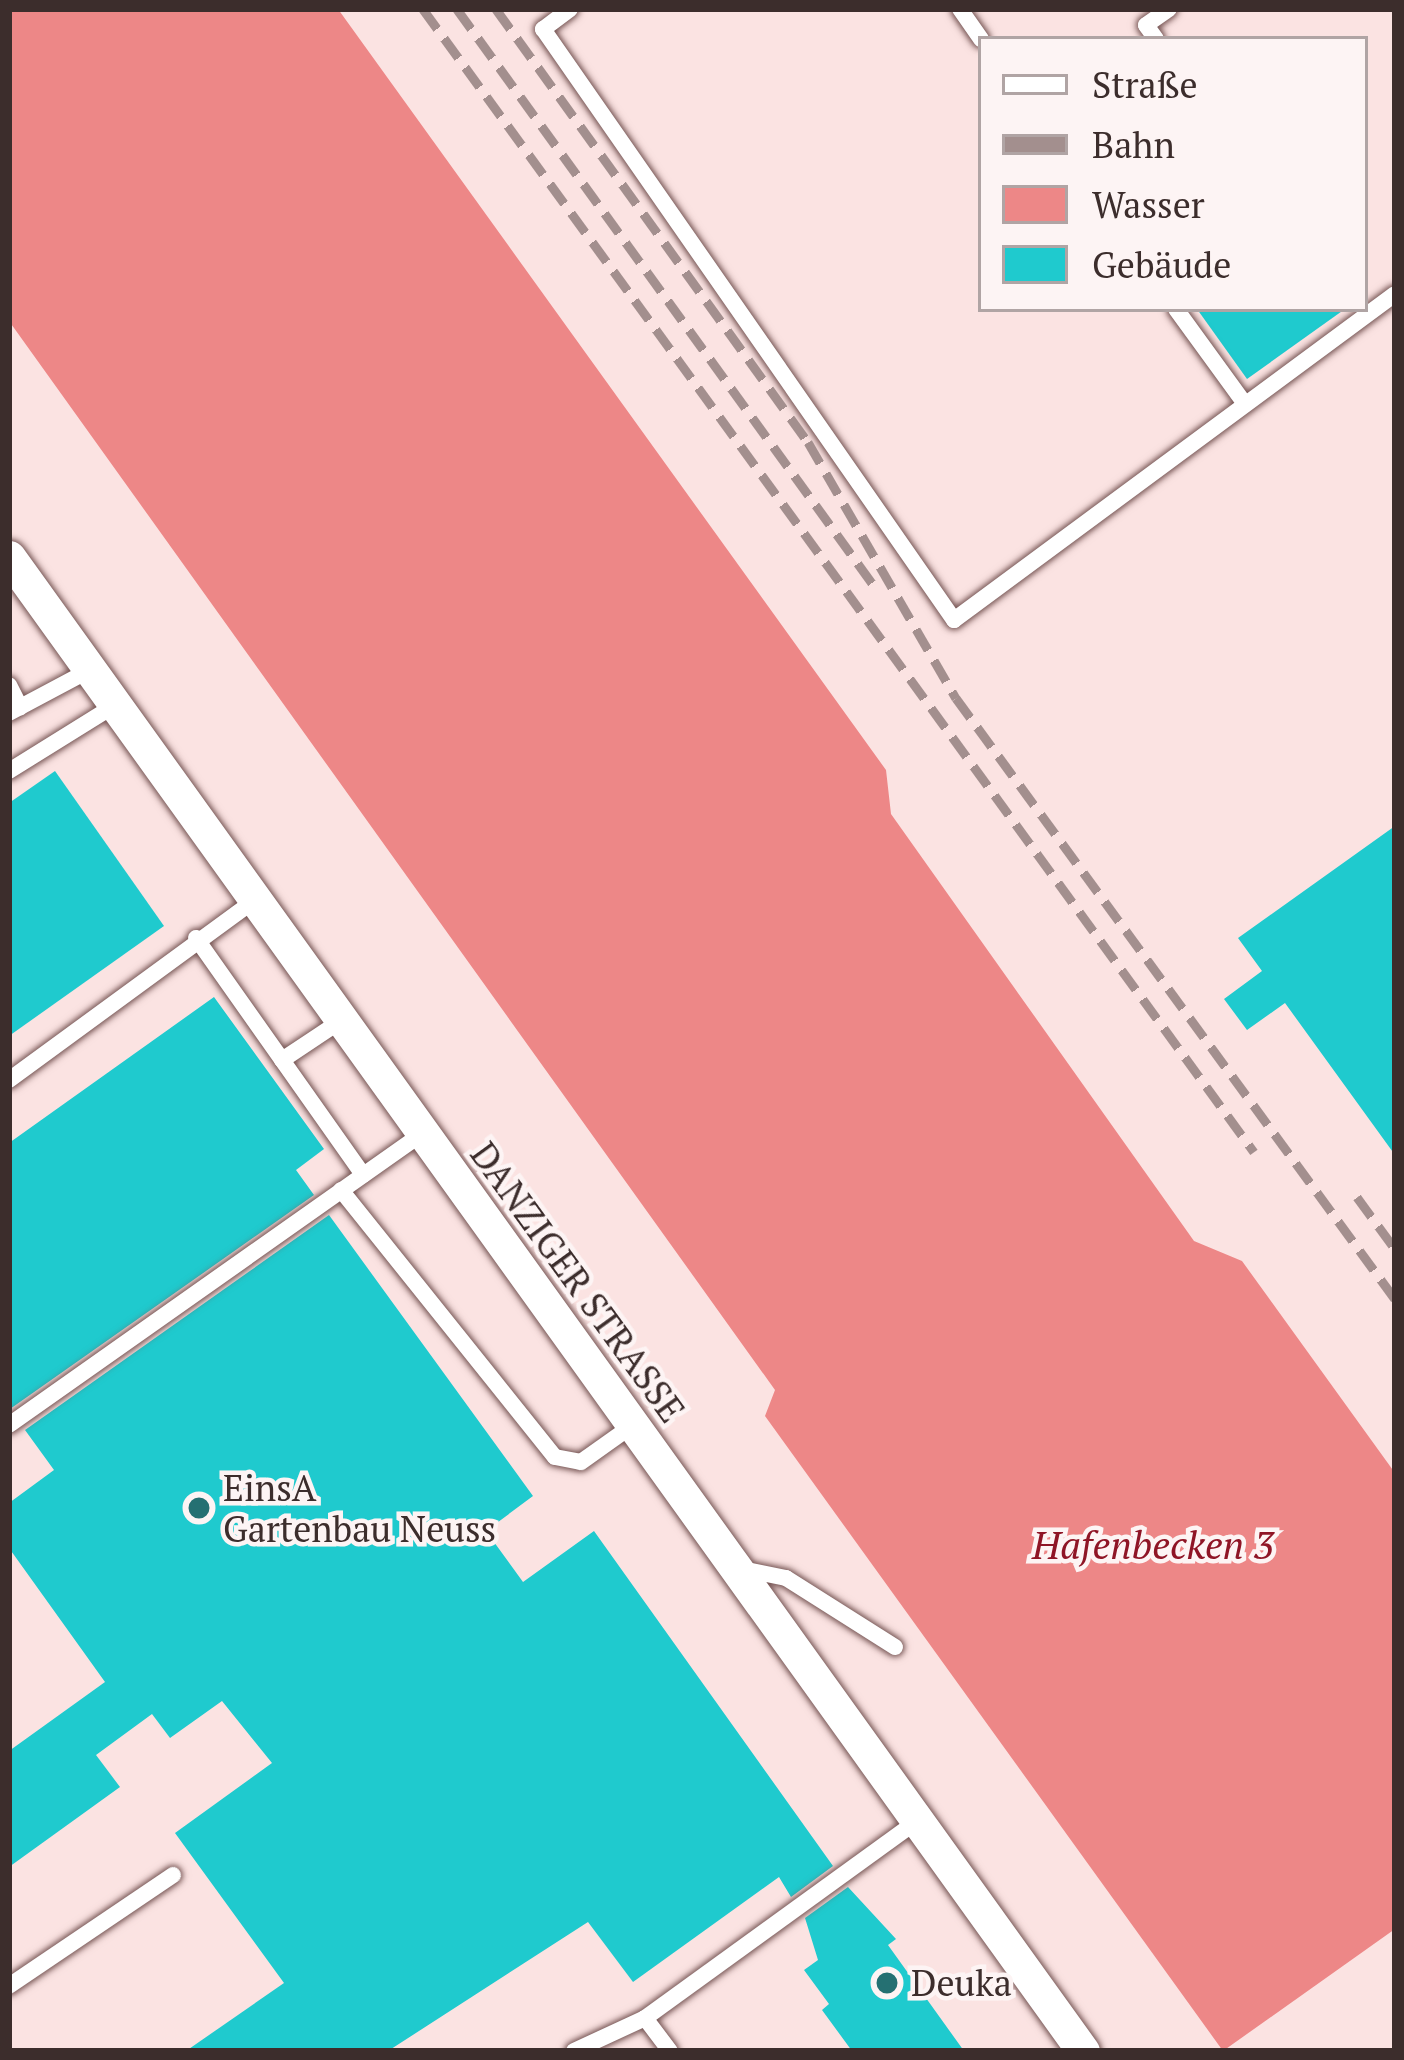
<!DOCTYPE html>
<html>
<head>
<meta charset="utf-8">
<style>
	body { margin:0 }
	#map { position:relative; width:1404px; height:2060px; overflow:hidden; background:#fbe3e2; font-family:"PT Serif",serif }
	div>[style] { position:absolute }
	.water>* { inset:0; background:#ed8787 }
	.building>* { inset:0; background:#1fcace }
	.roads { filter:drop-shadow(0 0 3px #765554) drop-shadow(0 0 3px #765554) }
	.service>* { height:16px; margin:-8px; padding:0 8px; transform-origin:8px; border-radius:8px; background:#fff }
	.minor>* { height:33px; margin:-16.5px; padding:0 16.5px; transform-origin:16.5px; border-radius:16.5px; background:#fff }
	.rail>* { height:9px; margin-top:-4.5px; transform-origin:0; background:repeating-linear-gradient(90deg,#a38f8e 0 24px,transparent 0 36px) }
	.dots>* { width:33px; height:33px; translate:-50% -50%; box-sizing:border-box; border:6px solid #fdf4f4; border-radius:50% }
	span { translate:-50% -50%; white-space:nowrap; text-align:center; line-height:1.15; -webkit-text-stroke:9px #fdf4f4; paint-order:stroke }
	.street-label { font-size:36px; color:#3c2d2c }
	.poi-label { font-size:36px; color:#3c2d2c }
	.left { translate:0 -50%; text-align:left }
	.water-label { font-size:39px; color:#8f1526; font-style:italic }
	.frame { position:absolute; inset:0; border:12px solid #3c2d2c; pointer-events:none }
	.legend { position:absolute; left:978px; top:36px; width:390px; height:276px; box-sizing:border-box; background:#fdf4f4; border:3px solid #b0a4a4; margin:0; padding:15px 21px; list-style:none; font-size:36px; color:#3c2d2c }
	.legend li { display:flex; align-items:center; gap:24px; height:60px }
	.legend b { width:60px; border:3px solid #b0a4a4 }
</style>
</head>
<body>
<div id="map">
	<div class="water">
		<i style="clip-path:polygon(9px 9px,338px 9px,886px 770px,891px 814px,1194px 1241px,1242px 1261px,1395px 1473px,1395px 1929px,1223px 2051px,765px 1416px,775px 1390px,9px 321px)"></i>
	</div>
	<div class="building">
		<i style="clip-path:polygon(1197px 309px,1345px 309px,1247px 379px)"></i>
		<i style="clip-path:polygon(55px 771px,164px 926px,9px 1036px,9px 803px)"></i>
		<i style="clip-path:polygon(1395px 826px,1395px 1155px,1285px 1003px,1247px 1030px,1224px 999px,1262px 971px,1238px 938px)"></i>
		<i style="clip-path:polygon(214px 997px,324px 1149px,296px 1170px,314px 1195px,10px 1409px,9px 1143px)"></i>
		<i style="clip-path:polygon(329px 1215px,533px 1496px,486px 1531px,523px 1582px,594px 1531px,833px 1866px,791px 1897px,779px 1877px,633px 1982px,588px 1922px,388px 2051px,186px 2051px,284px 1983px,175px 1833px,272px 1763px,222px 1701px,170px 1738px,152px 1714px,96px 1755px,120px 1787px,9px 1867px,9px 1751px,105px 1682px,9px 1548px,9px 1503px,54px 1470px,25px 1430px)"></i>
		<i style="clip-path:polygon(848px 1887px,896px 1939px,888px 1945px,964px 2051px,852px 2051px,822px 2010px,829px 2004px,804px 1970px,818px 1960px,805px 1918px)"></i>
	</div>
	<div class="roads">
		<div class="service">
			<i style="left:570px;top:9px;width:34px;rotate:143deg"></i>
			<i style="left:543px;top:29px;width:720px;rotate:55.18deg"></i>
			<i style="left:954px;top:620px;width:548px;rotate:-36.47deg"></i>
			<i style="left:960px;top:9px;width:37px;rotate:55deg"></i>
			<i style="left:1156px;top:39px;width:17px;rotate:-126deg"></i>
			<i style="left:1146px;top:25px;width:28px;rotate:-35deg"></i>
			<i style="left:1176px;top:309px;width:117px;rotate:54deg"></i>
			<i style="left:9px;top:685px;width:25px;rotate:63deg"></i>
			<i style="left:9px;top:713px;width:92px;rotate:-28deg"></i>
			<i style="left:9px;top:771px;width:125px;rotate:-31.9deg"></i>
			<i style="left:196px;top:938px;width:290px;rotate:54.8deg"></i>
			<i style="left:282px;top:1060px;width:72px;rotate:-33.7deg"></i>
			<i style="left:9px;top:1080px;width:305px;rotate:-36.2deg"></i>
			<i style="left:341px;top:1190px;width:342px;rotate:51.3deg"></i>
			<i style="left:555px;top:1457px;width:26px;rotate:11deg"></i>
			<i style="left:581px;top:1462px;width:64px;rotate:-35.4deg"></i>
			<i style="left:9px;top:1425px;width:507px;rotate:-35.2deg"></i>
			<i style="left:737px;top:1568px;width:50px;rotate:11.5deg"></i>
			<i style="left:786px;top:1578px;width:129px;rotate:32.3deg"></i>
			<i style="left:9px;top:1986px;width:198px;rotate:-34.1deg"></i>
			<i style="left:645px;top:2018px;width:336px;rotate:-35.9deg"></i>
			<i style="left:574px;top:2051px;width:78px;rotate:-24.9deg"></i>
			<i style="left:645px;top:2018px;width:41px;rotate:52.9deg"></i>
		</div>
		<div class="minor">
			<i style="left:9px;top:557px;width:1840px;rotate:54.29deg"></i>
		</div>
	</div>
	<div class="rail">
		<i style="left:423px;top:9px;width:1413px;rotate:53.98deg"></i>
		<i style="left:457px;top:9px;width:713px;rotate:54.13deg"></i>
		<i style="left:496px;top:9px;width:534px;rotate:54.23deg"></i>
		<i style="left:808px;top:442px;width:296px;rotate:60deg"></i>
		<i style="left:956px;top:698px;width:744px;rotate:53.85deg"></i>
		<i style="left:1357px;top:1197px;width:64px;rotate:53.8deg"></i>
	</div>
	<div class="dots">
		<i style="left:199px;top:1508px;background:#257072"></i>
		<i style="left:887px;top:1983px;background:#257072"></i>
	</div>
	<div class="street-label">
		<span style="left:578px;top:1282px;rotate:54deg">DANZIGER STRASSE</span>
	</div>
	<div class="poi-label">
		<span class="left" style="left:223px;top:1508px">EinsA<br>Gartenbau Neuss</span>
		<span class="left" style="left:911px;top:1983px">Deuka</span>
	</div>
	<div class="water-label">
		<span style="left:1153px;top:1544px">Hafenbecken 3</span>
	</div>
	<div class="frame"></div>
	<ul class="legend">
	<li><b style="height:15px;background:#fff"></b>Straße</li>
	<li><b style="height:15px;background:#a38f8e"></b>Bahn</li>
	<li><b style="height:33px;background:#ed8787"></b>Wasser</li>
	<li><b style="height:33px;background:#1fcace"></b>Gebäude</li>
	</ul>
</div>
</body>
</html>
